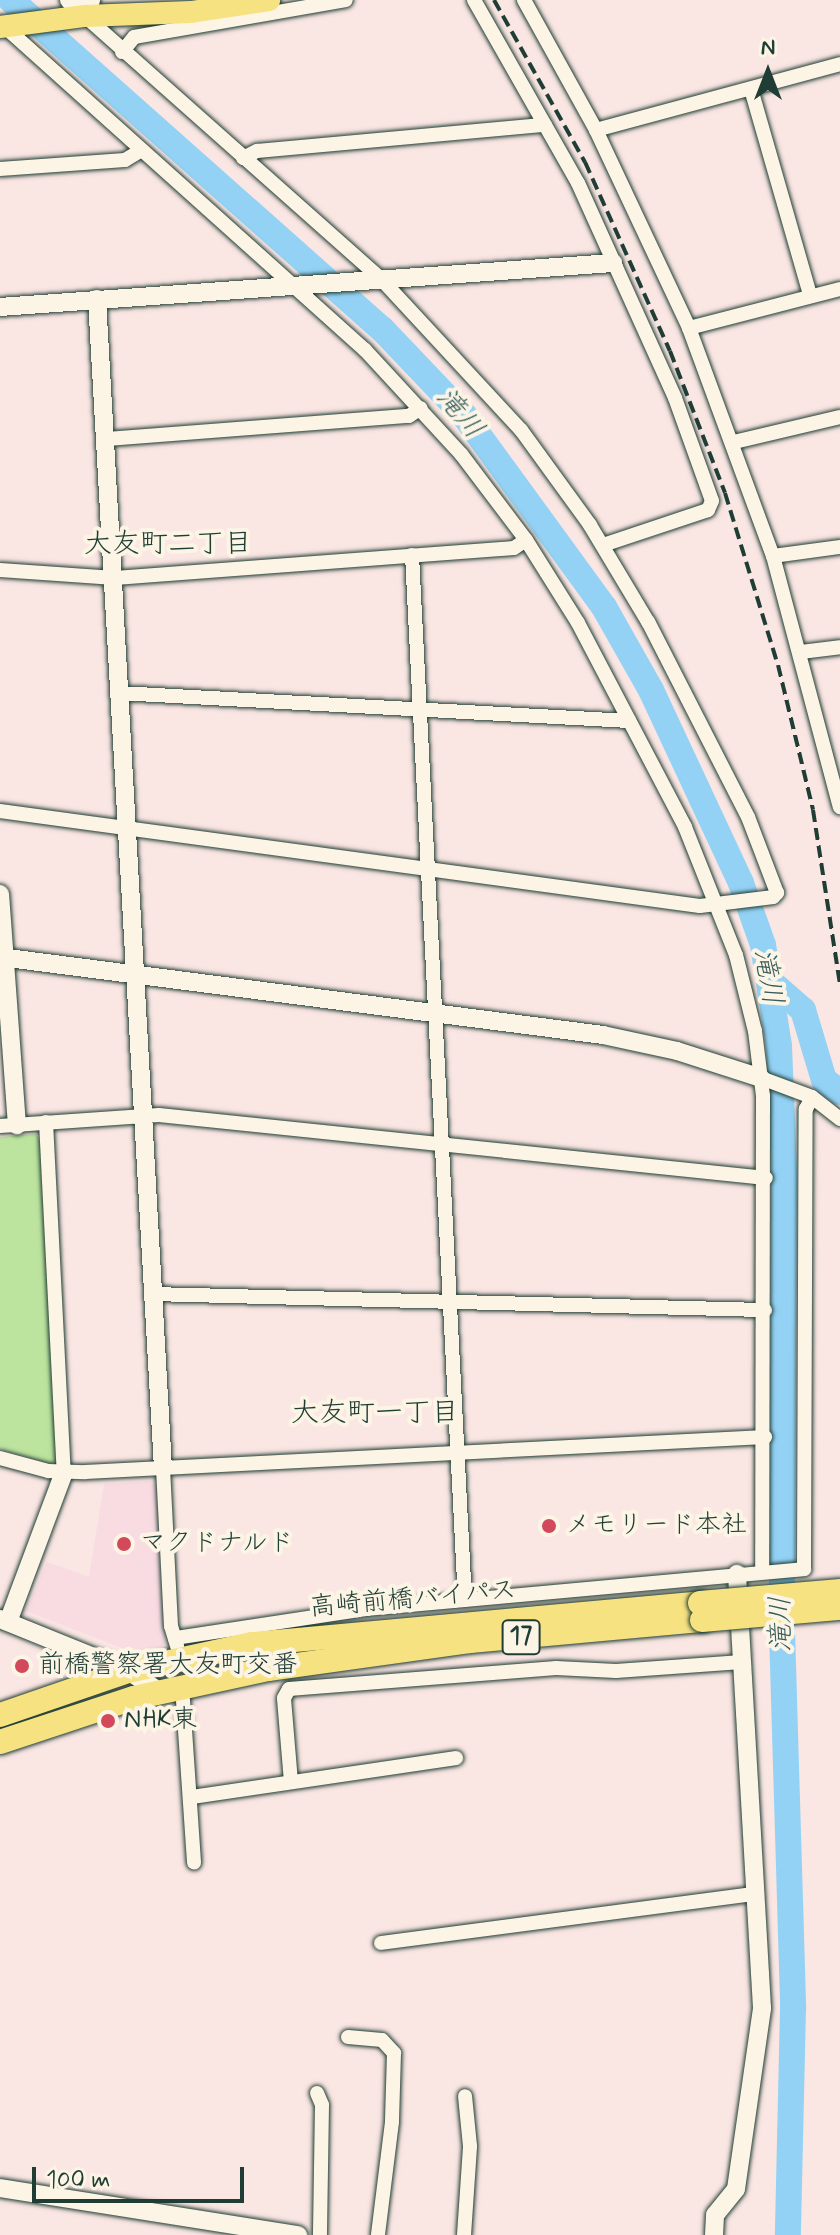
<!DOCTYPE html>
<html>
<head>
<meta charset="utf-8">
<style>
	body { margin:0 }
	#map { position:relative; width:840px; height:2235px; overflow:hidden; background:#fae6e3; font-family:Mynerve,"Klee One",sans-serif }
	div>[style] { position:absolute }
	.built>* { inset:0; background:#f9dbe2 }
	.green>* { inset:0; background:#bde49f }
	.river>* { height:26px; margin:-13px; padding:0 13px; transform-origin:13px; border-radius:13px; background:#94d2f5 }
	.roads { filter:drop-shadow(0 0 2px #1f3d34) drop-shadow(0 0 2px #1f3d34) }
	.street>* { height:14px; margin:-7px; padding:0 7px; transform-origin:7px; border-radius:7px; background:#fcf5e5 }
	.secondary>* { height:18px; margin:-9px; padding:0 9px; transform-origin:9px; border-radius:9px; background:#fcf5e5 }
	.primary>* { height:22px; margin:-11px; padding:0 11px; transform-origin:11px; border-radius:11px; background:#f7e281 }
	.highway>* { height:24px; margin:-12px; padding:0 12px; transform-origin:12px; border-radius:12px; background:#f7e281 }
	.rail>* { height:4px; margin-top:-2px; transform-origin:0; background:repeating-linear-gradient(90deg,#1f3d34 0 12px,transparent 0 18px) }
	.bridges { filter:drop-shadow(0 0 2px #1f3d34) drop-shadow(0 0 2px #1f3d34) }
	.highway-bridge>* { height:24px; margin:-12px; padding:0 12px; transform-origin:12px; border-radius:12px; background:#f7e281 }
	.dots>* { width:22px; height:22px; translate:-50% -50%; box-sizing:border-box; border:4px solid #fcf5e5; border-radius:50% }
	span { translate:-50% -50%; white-space:nowrap; text-align:center; line-height:1.15; -webkit-text-stroke:8px #fcf5e5; paint-order:stroke }
	.shield-label span { padding:2px 6px; background:#fcf5e5; border:2px solid; border-radius:6px; -webkit-text-stroke-width:0 }
	.shield-label { font-size:24px; color:#1f3d34; font-weight:700 }
	.poi-label { font-size:26px; color:#1f3d34 }
	.left { translate:0 -50%; text-align:left }
	.street-label { font-size:26px; color:#1f3d34 }
	.water-label { font-size:28px; color:#365b5b; font-style:italic }
	.neighbourhood-label { font-size:28px; color:#1f3d34 }
	.north { position:absolute; left:728px; top:32px; width:80px; height:80px; -webkit-text-stroke:6px #fcf5e5; paint-order:stroke; rotate:0deg; font-size:22px; font-weight:700; line-height:32px; text-align:center; color:#1f3d34 }
	.north::after { content:''; display:block; margin:auto; width:28px; height:36px; background:#1f3d34; clip-path:polygon(50% 0,100% 100%,50% 72%,0 100%) }
	.scale { position:absolute; left:32px; top:2167px; width:212px; height:36px; box-sizing:border-box; border:4px solid #1f3d34; border-top:0; padding-left:10px; font-size:24px; line-height:28px; white-space:nowrap; color:#1f3d34; -webkit-text-stroke:6px #fcf5e5; paint-order:stroke }
</style>
</head>
<body>
<div id="map">
	<div class="built">
		<i style="clip-path:polygon(150px 1481px,158px 1488px,165px 1645px,132px 1652px,26px 1611px,47px 1562px,89px 1577px,104px 1484px)"></i>
	</div>
	<div class="green">
		<i style="clip-path:polygon(36px 1134px,41px 1143px,57px 1459px,51px 1464px,0 1449px,0 1137px)"></i>
	</div>
	<div class="river">
		<i style="left:11px;top:0;width:496px;rotate:41.6deg"></i>
		<i style="left:382px;top:329px;width:119px;rotate:46.4deg"></i>
		<i style="left:464px;top:415px;width:238px;rotate:53.9deg"></i>
		<i style="left:604px;top:607px;width:95px;rotate:60.5deg"></i>
		<i style="left:651px;top:690px;width:213px;rotate:65deg"></i>
		<i style="left:741px;top:883px;width:66px;rotate:70.5deg"></i>
		<i style="left:763px;top:945px;width:102px;rotate:81deg"></i>
		<i style="left:779px;top:1046px;width:127px;rotate:87.7deg"></i>
		<i style="left:784px;top:1173px;width:458px;rotate:90.3deg"></i>
		<i style="left:782px;top:1631px;width:377px;rotate:88.3deg"></i>
		<i style="left:793px;top:2008px;width:227px;rotate:91.3deg"></i>
		<i style="left:772px;top:983px;width:41px;rotate:41.1deg"></i>
		<i style="left:803px;top:1010px;width:73px;rotate:73.3deg"></i>
		<i style="left:824px;top:1080px;width:20px;rotate:37deg"></i>
	</div>
	<div class="roads">
		<div class="street">
			<i style="left:474px;top:0;width:210px;rotate:60.4deg"></i>
			<i style="left:578px;top:183px;width:236px;rotate:65.7deg"></i>
			<i style="left:675px;top:398px;width:109px;rotate:70.2deg"></i>
			<i style="left:712px;top:501px;width:10px;rotate:114deg"></i>
			<i style="left:708px;top:510px;width:111px;rotate:161.6deg"></i>
			<i style="left:524px;top:0;width:149px;rotate:61deg"></i>
			<i style="left:596px;top:130px;width:219px;rotate:64.8deg"></i>
			<i style="left:689px;top:328px;width:243px;rotate:69.8deg"></i>
			<i style="left:773px;top:556px;width:260px;rotate:75.1deg"></i>
			<i style="left:5px;top:27px;width:484px;rotate:41.9deg"></i>
			<i style="left:365px;top:350px;width:142px;rotate:47.3deg"></i>
			<i style="left:461px;top:454px;width:108px;rotate:52.9deg"></i>
			<i style="left:526px;top:540px;width:98px;rotate:57.9deg"></i>
			<i style="left:578px;top:623px;width:230px;rotate:62.3deg"></i>
			<i style="left:685px;top:827px;width:138px;rotate:68.3deg"></i>
			<i style="left:736px;top:955px;width:78px;rotate:76deg"></i>
			<i style="left:755px;top:1031px;width:65px;rotate:83deg"></i>
			<i style="left:763px;top:1096px;width:476px;rotate:90.1deg"></i>
			<i style="left:122px;top:52px;width:19px;rotate:-51deg"></i>
			<i style="left:134px;top:37px;width:215px;rotate:-9.9deg"></i>
			<i style="left:751px;top:89px;width:214px;rotate:74deg"></i>
			<i style="left:596px;top:130px;width:253px;rotate:-15.1deg"></i>
			<i style="left:243px;top:158px;width:16px;rotate:-27deg"></i>
			<i style="left:257px;top:151px;width:289px;rotate:-5.2deg"></i>
			<i style="left:0;top:169px;width:125px;rotate:-4.1deg"></i>
			<i style="left:125px;top:160px;width:17px;rotate:-31deg"></i>
			<i style="left:689px;top:328px;width:156px;rotate:-14.5deg"></i>
			<i style="left:107px;top:439px;width:303px;rotate:-4.4deg"></i>
			<i style="left:409px;top:416px;width:14px;rotate:-34deg"></i>
			<i style="left:734px;top:442px;width:109px;rotate:-13.3deg"></i>
			<i style="left:412px;top:555px;width:1046px;rotate:87.1deg"></i>
			<i style="left:773px;top:556px;width:68px;rotate:-7.7deg"></i>
			<i style="left:0;top:570px;width:115px;rotate:4deg"></i>
			<i style="left:115px;top:578px;width:400px;rotate:-4.3deg"></i>
			<i style="left:514px;top:548px;width:14px;rotate:-34deg"></i>
			<i style="left:801px;top:652px;width:39px;rotate:-7deg"></i>
			<i style="left:119px;top:693px;width:511px;rotate:3.14deg"></i>
			<i style="left:0;top:811px;width:706px;rotate:7.73deg"></i>
			<i style="left:700px;top:906px;width:74px;rotate:-7deg"></i>
			<i style="left:773px;top:897px;width:6px;rotate:-45deg"></i>
			<i style="left:777px;top:893px;width:81px;rotate:-110.9deg"></i>
			<i style="left:748px;top:817px;width:219px;rotate:-117.1deg"></i>
			<i style="left:648px;top:622px;width:113px;rotate:-120.9deg"></i>
			<i style="left:590px;top:525px;width:117px;rotate:-126deg"></i>
			<i style="left:521px;top:430px;width:207px;rotate:-132.8deg"></i>
			<i style="left:380px;top:278px;width:395px;rotate:-138.4deg"></i>
			<i style="left:761px;top:1078px;width:54px;rotate:20.4deg"></i>
			<i style="left:812px;top:1097px;width:36px;rotate:38deg"></i>
			<i style="left:46px;top:1122px;width:350px;rotate:87.1deg"></i>
			<i style="left:0;top:1126px;width:159px;rotate:-4deg"></i>
			<i style="left:159px;top:1115px;width:610px;rotate:5.93deg"></i>
			<i style="left:152px;top:1294px;width:613px;rotate:1.5deg"></i>
			<i style="left:0;top:1458px;width:50px;rotate:15.2deg"></i>
			<i style="left:48px;top:1471px;width:37px;rotate:2deg"></i>
			<i style="left:85px;top:1472px;width:681px;rotate:-2.95deg"></i>
			<i style="left:163px;top:1468px;width:158px;rotate:87.1deg"></i>
			<i style="left:171px;top:1626px;width:21px;rotate:73deg"></i>
			<i style="left:175px;top:1638px;width:194px;rotate:-8.6deg"></i>
			<i style="left:367px;top:1609px;width:439px;rotate:-5.2deg"></i>
			<i style="left:804px;top:1569px;width:460px;rotate:-89.8deg"></i>
			<i style="left:806px;top:1109px;width:13px;rotate:-63deg"></i>
			<i style="left:182px;top:1686px;width:177px;rotate:86.1deg"></i>
			<i style="left:291px;top:1782px;width:84px;rotate:-94.8deg"></i>
			<i style="left:284px;top:1698px;width:10px;rotate:-61deg"></i>
			<i style="left:289px;top:1689px;width:268px;rotate:-4.5deg"></i>
			<i style="left:556px;top:1668px;width:60px;rotate:2.9deg"></i>
			<i style="left:616px;top:1671px;width:126px;rotate:-4.1deg"></i>
			<i style="left:192px;top:1797px;width:267px;rotate:-8.4deg"></i>
			<i style="left:381px;top:1943px;width:376px;rotate:-7.5deg"></i>
			<i style="left:348px;top:2037px;width:34px;rotate:5deg"></i>
			<i style="left:382px;top:2040px;width:18px;rotate:47deg"></i>
			<i style="left:394px;top:2053px;width:69px;rotate:91.7deg"></i>
			<i style="left:392px;top:2122px;width:114px;rotate:97.1deg"></i>
			<i style="left:317px;top:2093px;width:13px;rotate:67deg"></i>
			<i style="left:322px;top:2105px;width:130px;rotate:90.9deg"></i>
			<i style="left:464px;top:2235px;width:89px;rotate:-86.1deg"></i>
			<i style="left:470px;top:2146px;width:50px;rotate:-95.7deg"></i>
		</div>
		<div class="secondary">
			<i style="left:69px;top:0;width:23px;rotate:45deg"></i>
			<i style="left:85px;top:16px;width:17px;rotate:-69deg"></i>
			<i style="left:97px;top:299px;width:1171px;rotate:86.77deg"></i>
			<i style="left:0;top:307px;width:615px;rotate:-4.11deg"></i>
			<i style="left:0;top:894px;width:232px;rotate:85.8deg"></i>
			<i style="left:0;top:957px;width:608px;rotate:7.37deg"></i>
			<i style="left:603px;top:1035px;width:76px;rotate:12.2deg"></i>
			<i style="left:677px;top:1051px;width:88px;rotate:17.8deg"></i>
			<i style="left:0;top:1619px;width:138px;rotate:22.1deg"></i>
			<i style="left:128px;top:1671px;width:37px;rotate:33deg"></i>
			<i style="left:8px;top:1622px;width:160px;rotate:-69.5deg"></i>
			<i style="left:0;top:2188px;width:302px;rotate:9deg"></i>
			<i style="left:714px;top:2235px;width:20px;rotate:-87deg"></i>
			<i style="left:715px;top:2215px;width:33px;rotate:-51deg"></i>
			<i style="left:736px;top:2189px;width:183px;rotate:-81.8deg"></i>
			<i style="left:762px;top:2008px;width:435px;rotate:-93.3deg"></i>
		</div>
		<div class="primary">
			<i style="left:0;top:27px;width:86px;rotate:-7.4deg"></i>
			<i style="left:85px;top:16px;width:106px;rotate:-2.2deg"></i>
			<i style="left:191px;top:12px;width:79px;rotate:-8.7deg"></i>
		</div>
		<div class="highway">
			<i style="left:0;top:1715px;width:135px;rotate:-19deg"></i>
			<i style="left:128px;top:1671px;width:127px;rotate:-12.3deg"></i>
			<i style="left:252px;top:1644px;width:450px;rotate:-5.2deg"></i>
			<i style="left:0;top:1742px;width:141px;rotate:-18.2deg"></i>
			<i style="left:134px;top:1698px;width:137px;rotate:-12.2deg"></i>
			<i style="left:268px;top:1669px;width:205px;rotate:-7.9deg"></i>
			<i style="left:471px;top:1641px;width:232px;rotate:-5.2deg"></i>
		</div>
	</div>
	<div class="rail">
		<i style="left:494px;top:0;width:186px;rotate:60.7deg"></i>
		<i style="left:585px;top:162px;width:207px;rotate:65.8deg"></i>
		<i style="left:670px;top:351px;width:152px;rotate:68.8deg"></i>
		<i style="left:725px;top:493px;width:180px;rotate:72.9deg"></i>
		<i style="left:778px;top:665px;width:149px;rotate:76.4deg"></i>
		<i style="left:813px;top:810px;width:177px;rotate:81.2deg"></i>
	</div>
	<div class="bridges">
		<div class="highway-bridge">
			<i style="left:700px;top:1603px;width:141px;rotate:-4.9deg"></i>
			<i style="left:702px;top:1620px;width:139px;rotate:-5deg"></i>
		</div>
	</div>
	<div class="dots">
		<i style="left:549px;top:1526px;background:#d1495b"></i>
		<i style="left:124px;top:1544px;background:#d1495b"></i>
		<i style="left:22px;top:1666px;background:#d1495b"></i>
		<i style="left:108px;top:1721px;background:#d1495b"></i>
	</div>
	<div class="shield-label">
		<span style="left:521px;top:1637px">17</span>
	</div>
	<div class="poi-label">
		<span class="left" style="left:565px;top:1526px">メモリード本社</span>
		<span class="left" style="left:140px;top:1544px">マクドナルド</span>
		<span class="left" style="left:38px;top:1666px">前橋警察署大友町交番</span>
		<span class="left" style="left:124px;top:1721px">NHK東</span>
	</div>
	<div class="street-label">
		<span style="left:413px;top:1600px;rotate:-5deg">高崎前橋バイパス</span>
	</div>
	<div class="water-label">
		<span style="left:459px;top:414px;rotate:50deg">滝川</span>
		<span style="left:767px;top:977px;rotate:80deg">滝川</span>
		<span style="left:782px;top:1624px;rotate:-91deg">滝川</span>
	</div>
	<div class="neighbourhood-label">
		<span style="left:168px;top:545px">大友町二丁目</span>
		<span style="left:375px;top:1414px">大友町一丁目</span>
	</div>
	<div class="north">N</div>
	<div class="scale">100 m</div>
</div>
</body>
</html>
